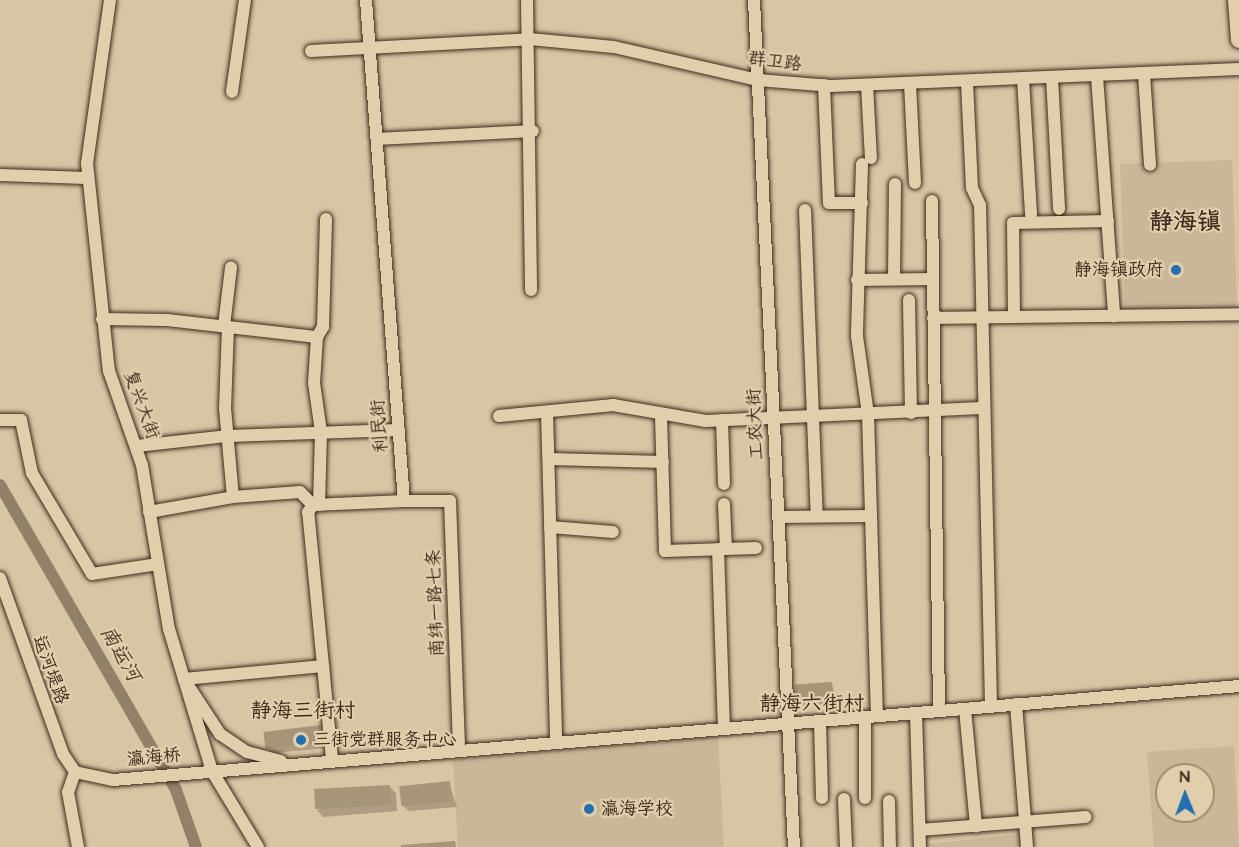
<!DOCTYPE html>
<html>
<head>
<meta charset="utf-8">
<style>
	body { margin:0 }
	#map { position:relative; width:1239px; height:847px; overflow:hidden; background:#d7c5a4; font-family:"Architects Daughter","LXGW WenKai TC",sans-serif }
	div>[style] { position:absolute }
	.built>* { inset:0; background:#c9b797; transform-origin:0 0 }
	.shadow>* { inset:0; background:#0003 }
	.canal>* { height:12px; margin:-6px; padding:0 6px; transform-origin:6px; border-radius:6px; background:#928169 }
	.building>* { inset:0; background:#a7957a; transform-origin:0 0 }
	.roads { filter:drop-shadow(0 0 2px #3b2a1e) drop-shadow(0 0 2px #3b2a1e) }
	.minor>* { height:12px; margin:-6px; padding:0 6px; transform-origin:6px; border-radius:6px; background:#e1cfac }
	.major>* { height:16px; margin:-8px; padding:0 8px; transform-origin:8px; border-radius:8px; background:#e1cfac }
	.dots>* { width:16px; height:16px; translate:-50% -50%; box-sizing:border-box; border:3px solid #e1cfac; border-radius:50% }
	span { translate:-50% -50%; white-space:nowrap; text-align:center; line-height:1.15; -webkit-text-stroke:4.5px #e1cfac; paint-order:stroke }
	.street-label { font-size:18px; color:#3b2a1e }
	.poi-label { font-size:18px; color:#3b2a1e }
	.right { translate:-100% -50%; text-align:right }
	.left { translate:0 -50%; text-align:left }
	.water-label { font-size:20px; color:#4c3b2d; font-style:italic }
	.quarter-label { font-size:21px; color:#3b2a1e }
	.district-label { font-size:24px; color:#3b2a1e; font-weight:700 }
	.north { position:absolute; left:1155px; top:763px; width:60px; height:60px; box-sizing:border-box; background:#e1cfac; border:2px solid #9f8d73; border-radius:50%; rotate:359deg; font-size:16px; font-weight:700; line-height:24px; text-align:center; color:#3b2a1e }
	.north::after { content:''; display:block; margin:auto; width:21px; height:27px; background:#1f6fb2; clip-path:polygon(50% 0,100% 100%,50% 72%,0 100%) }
</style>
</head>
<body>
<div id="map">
	<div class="built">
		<i style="left:1232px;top:160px;width:151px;height:112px;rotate:88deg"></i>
		<i style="clip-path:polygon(718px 737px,724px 847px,458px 847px,453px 760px)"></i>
		<i style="clip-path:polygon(evenodd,1234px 746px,1239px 847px,1154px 847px,1147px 752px,1234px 746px,1167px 775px,1203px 775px,1203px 811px,1167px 811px,1167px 775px)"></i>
		<i style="clip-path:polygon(1019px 834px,1020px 847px,922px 847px,922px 845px)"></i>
	</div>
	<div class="shadow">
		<i style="clip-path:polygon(831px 683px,839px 703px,804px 706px,798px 699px)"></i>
		<i style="clip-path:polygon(320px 726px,328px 748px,273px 753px,266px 746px)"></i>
		<i style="clip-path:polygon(449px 783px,457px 807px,409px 811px,402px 805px)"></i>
		<i style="clip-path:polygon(389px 786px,396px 793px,397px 811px,323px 817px,317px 810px)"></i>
	</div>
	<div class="canal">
		<i style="left:0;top:485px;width:352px;rotate:60deg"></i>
		<i style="left:176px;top:790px;width:60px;rotate:70.7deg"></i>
	</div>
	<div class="building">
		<i style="left:832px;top:682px;width:15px;height:37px;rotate:86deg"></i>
		<i style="left:321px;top:725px;width:17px;height:58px;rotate:83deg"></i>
		<i style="left:450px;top:781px;width:20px;height:51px;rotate:84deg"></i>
		<i style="left:390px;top:785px;width:20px;height:76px;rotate:87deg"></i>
		<i style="clip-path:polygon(455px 841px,456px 847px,401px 847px,401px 845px)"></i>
	</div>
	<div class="roads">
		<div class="minor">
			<i style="left:110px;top:0;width:165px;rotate:98deg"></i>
			<i style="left:87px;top:163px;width:209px;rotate:84deg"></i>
			<i style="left:109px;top:371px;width:100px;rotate:70.7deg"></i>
			<i style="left:142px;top:465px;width:166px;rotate:80.7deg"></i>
			<i style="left:169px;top:629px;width:52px;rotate:73.3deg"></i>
			<i style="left:184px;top:679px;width:66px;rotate:56.8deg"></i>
			<i style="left:220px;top:734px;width:32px;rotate:34deg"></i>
			<i style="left:247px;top:752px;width:35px;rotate:15deg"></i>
			<i style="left:527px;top:0;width:290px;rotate:89.2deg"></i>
			<i style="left:754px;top:0;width:848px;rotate:87.3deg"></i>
			<i style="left:311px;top:51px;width:219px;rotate:-3.1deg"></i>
			<i style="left:530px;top:39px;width:84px;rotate:5.4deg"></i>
			<i style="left:614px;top:47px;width:148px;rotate:12.9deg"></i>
			<i style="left:758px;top:80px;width:73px;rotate:4.7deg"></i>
			<i style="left:831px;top:86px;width:408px;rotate:-2.4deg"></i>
			<i style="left:1144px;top:74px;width:91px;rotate:86.2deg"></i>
			<i style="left:1097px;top:76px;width:241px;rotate:85.9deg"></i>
			<i style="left:1052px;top:78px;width:131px;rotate:86.9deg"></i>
			<i style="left:1023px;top:79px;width:136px;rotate:86.6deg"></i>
			<i style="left:967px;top:82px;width:106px;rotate:87.3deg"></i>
			<i style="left:972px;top:188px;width:19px;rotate:65deg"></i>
			<i style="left:980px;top:205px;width:501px;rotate:88.74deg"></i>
			<i style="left:910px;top:84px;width:99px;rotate:87.1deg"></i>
			<i style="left:824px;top:85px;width:118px;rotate:87.6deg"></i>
			<i style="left:829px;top:203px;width:33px"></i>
			<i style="left:867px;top:85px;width:73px;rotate:86.9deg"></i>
			<i style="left:232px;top:92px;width:93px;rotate:-82deg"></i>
			<i style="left:377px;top:139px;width:156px;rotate:-2.9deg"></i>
			<i style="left:862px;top:164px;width:172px;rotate:91.7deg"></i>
			<i style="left:857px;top:336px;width:79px;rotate:82deg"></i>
			<i style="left:868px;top:414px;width:302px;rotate:88.3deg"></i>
			<i style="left:0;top:175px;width:87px;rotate:2deg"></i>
			<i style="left:932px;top:201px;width:510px;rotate:89.21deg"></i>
			<i style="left:805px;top:210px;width:306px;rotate:87.8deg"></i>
			<i style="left:894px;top:279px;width:95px;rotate:-89.4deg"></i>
			<i style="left:857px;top:280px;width:76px;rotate:-0.8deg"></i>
			<i style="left:909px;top:300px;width:113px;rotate:89deg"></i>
			<i style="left:1014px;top:317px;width:94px;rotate:-90.6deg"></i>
			<i style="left:1013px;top:223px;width:95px;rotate:-1.2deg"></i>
			<i style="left:933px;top:318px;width:306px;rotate:-0.7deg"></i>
			<i style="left:102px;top:319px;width:65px;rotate:0.9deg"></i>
			<i style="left:167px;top:320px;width:151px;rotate:6.5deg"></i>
			<i style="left:224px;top:326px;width:59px;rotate:-83.2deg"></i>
			<i style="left:228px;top:327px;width:81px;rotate:92.1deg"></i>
			<i style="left:225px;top:408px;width:89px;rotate:84.9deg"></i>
			<i style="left:547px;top:412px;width:330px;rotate:88.4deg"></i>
			<i style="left:499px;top:416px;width:115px;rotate:-5.5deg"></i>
			<i style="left:613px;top:405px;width:94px;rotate:9.8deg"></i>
			<i style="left:706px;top:421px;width:275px;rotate:-2.7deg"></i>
			<i style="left:661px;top:416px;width:135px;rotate:88.3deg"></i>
			<i style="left:665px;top:551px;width:91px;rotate:-1.9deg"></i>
			<i style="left:0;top:420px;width:21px"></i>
			<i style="left:21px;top:420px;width:54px;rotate:78.3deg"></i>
			<i style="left:32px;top:473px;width:117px;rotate:59.3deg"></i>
			<i style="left:92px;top:574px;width:67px;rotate:-8.6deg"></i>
			<i style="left:722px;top:420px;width:64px;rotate:88.2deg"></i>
			<i style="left:137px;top:446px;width:92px;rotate:-6.3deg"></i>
			<i style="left:228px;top:436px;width:171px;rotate:-2deg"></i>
			<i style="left:550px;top:459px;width:113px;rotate:1.5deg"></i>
			<i style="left:404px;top:501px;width:46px"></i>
			<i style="left:450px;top:501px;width:249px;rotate:87.9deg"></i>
			<i style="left:724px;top:504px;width:45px;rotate:87.5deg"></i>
			<i style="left:319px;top:505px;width:73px;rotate:-88.4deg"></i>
			<i style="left:321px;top:432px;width:49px;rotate:-98.1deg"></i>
			<i style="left:314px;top:383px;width:46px;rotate:-86.3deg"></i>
			<i style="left:317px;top:337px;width:12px;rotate:-59deg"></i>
			<i style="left:323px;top:327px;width:108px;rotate:-88.4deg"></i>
			<i style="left:149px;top:512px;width:85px;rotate:-10.1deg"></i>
			<i style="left:233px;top:497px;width:67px;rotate:-4.3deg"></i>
			<i style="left:300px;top:492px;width:18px;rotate:45deg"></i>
			<i style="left:778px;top:517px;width:93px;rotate:-0.6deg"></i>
			<i style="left:550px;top:527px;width:63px;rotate:4.5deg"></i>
			<i style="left:718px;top:549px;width:180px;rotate:88.1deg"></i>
			<i style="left:0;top:578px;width:187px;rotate:70.3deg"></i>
			<i style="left:63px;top:754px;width:22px;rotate:56deg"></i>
			<i style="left:75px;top:772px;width:39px;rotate:12deg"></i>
			<i style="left:113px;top:780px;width:1130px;rotate:-4.77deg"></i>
			<i style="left:1016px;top:704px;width:143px;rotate:85.6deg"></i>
			<i style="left:965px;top:709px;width:118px;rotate:84.6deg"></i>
			<i style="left:916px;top:713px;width:134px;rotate:88.3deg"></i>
			<i style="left:865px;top:718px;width:80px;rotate:90deg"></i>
			<i style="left:820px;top:722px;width:76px;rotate:88.5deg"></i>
			<i style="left:332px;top:759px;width:248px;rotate:-95.5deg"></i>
			<i style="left:308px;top:512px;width:9px;rotate:-54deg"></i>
			<i style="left:313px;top:505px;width:91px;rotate:-2.5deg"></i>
			<i style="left:404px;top:501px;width:502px;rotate:-94.34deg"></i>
			<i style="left:75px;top:772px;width:21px;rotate:109deg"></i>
			<i style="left:68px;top:792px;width:56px;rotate:79.7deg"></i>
			<i style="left:844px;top:799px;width:48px;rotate:87.6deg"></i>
			<i style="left:889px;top:801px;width:46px;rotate:88.8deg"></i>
			<i style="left:920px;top:830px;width:166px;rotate:-4.5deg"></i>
			<i style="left:258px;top:847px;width:89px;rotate:-121.2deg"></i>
			<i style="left:212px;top:771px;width:96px;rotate:-106.9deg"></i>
			<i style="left:184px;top:679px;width:140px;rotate:-5.3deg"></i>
		</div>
		<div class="major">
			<i style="left:1236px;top:0;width:40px;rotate:85.7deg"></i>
		</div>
	</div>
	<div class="dots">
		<i style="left:1176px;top:270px;background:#1f6fb2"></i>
		<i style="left:301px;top:740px;background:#1f6fb2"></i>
		<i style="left:589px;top:809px;background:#1f6fb2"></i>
	</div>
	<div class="street-label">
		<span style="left:775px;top:62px;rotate:7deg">群卫路</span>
		<span style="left:141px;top:405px;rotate:70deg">复兴大街</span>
		<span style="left:756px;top:424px;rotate:-93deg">工农大街</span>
		<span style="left:380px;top:426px;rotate:-94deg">利民街</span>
		<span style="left:436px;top:603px;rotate:-92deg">南纬一路七条</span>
		<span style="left:50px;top:670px;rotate:70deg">运河堤路</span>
		<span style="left:154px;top:758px;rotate:-5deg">瀛海桥</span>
	</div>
	<div class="poi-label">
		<span class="right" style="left:1164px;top:270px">静海镇政府</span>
		<span class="left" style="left:313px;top:740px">三街党群服务中心</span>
		<span class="left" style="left:601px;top:809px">瀛海学校</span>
	</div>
	<div class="water-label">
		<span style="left:120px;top:654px;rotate:60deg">南运河</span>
	</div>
	<div class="quarter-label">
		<span style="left:812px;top:704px">静海六街村</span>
		<span style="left:303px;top:711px">静海三街村</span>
	</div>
	<div class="district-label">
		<span style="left:1185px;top:223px">静海镇</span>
	</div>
	<div class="north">N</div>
</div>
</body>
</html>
